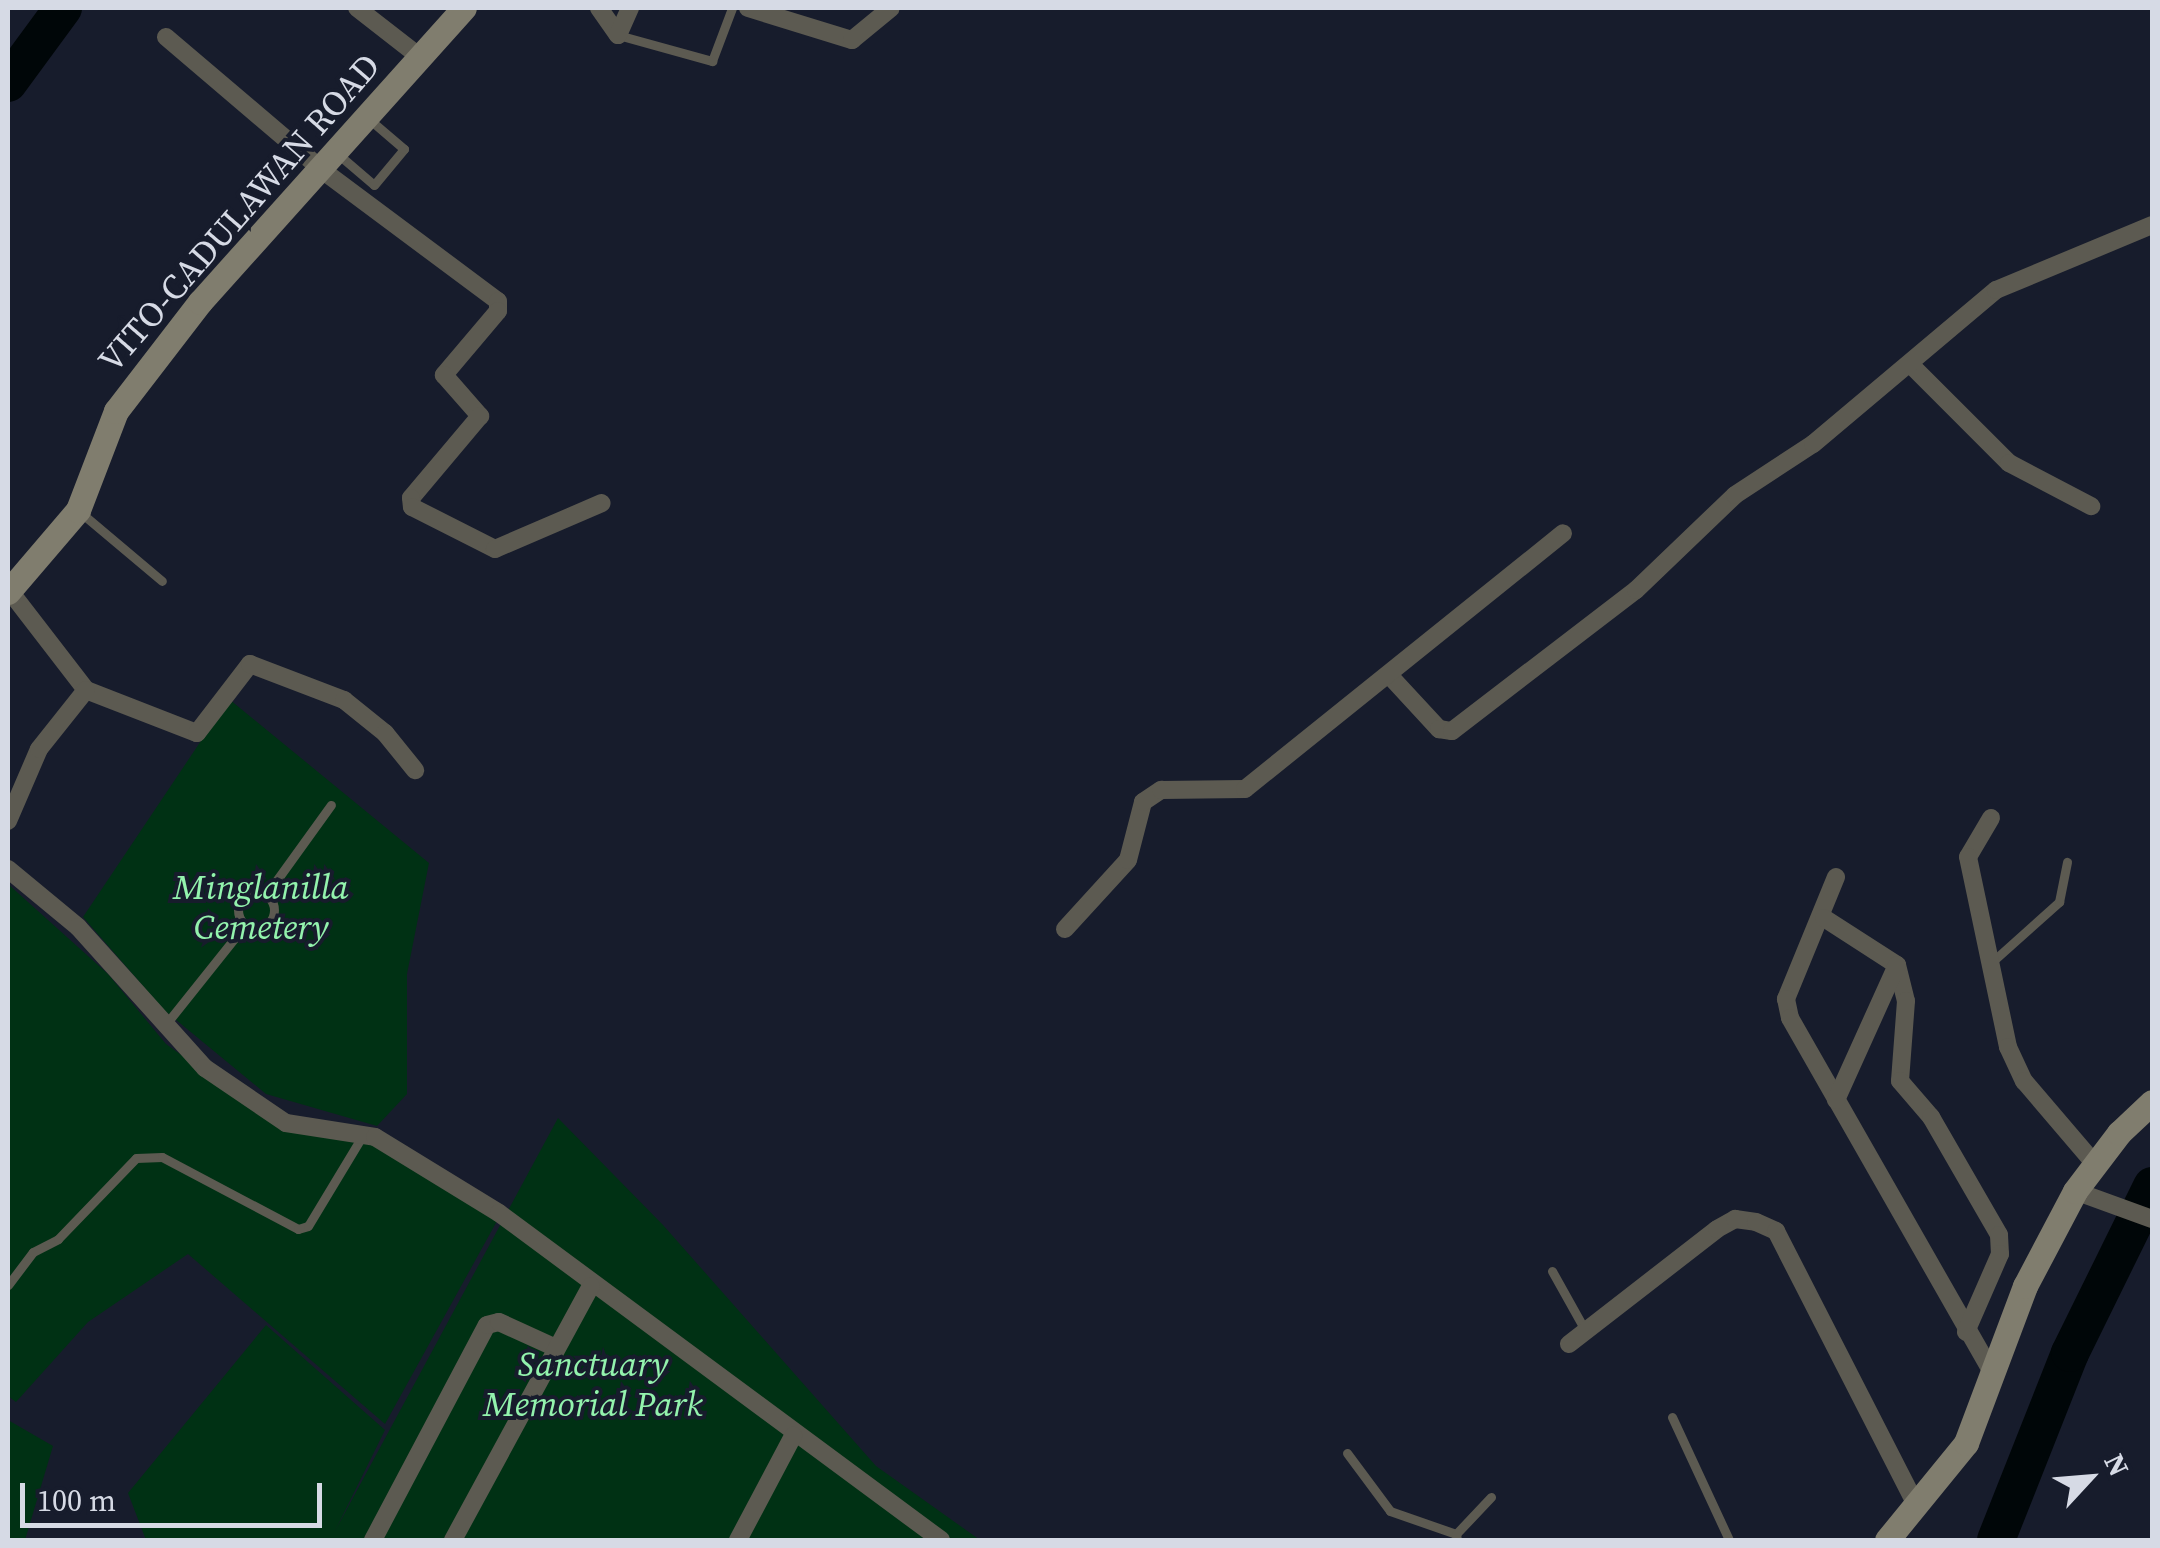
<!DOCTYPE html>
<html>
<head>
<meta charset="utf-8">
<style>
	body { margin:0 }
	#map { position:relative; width:2160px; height:1548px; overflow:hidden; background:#171c2c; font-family:"Source Serif 4",serif }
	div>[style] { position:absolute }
	.green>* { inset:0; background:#003114 }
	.river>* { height:38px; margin:-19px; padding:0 19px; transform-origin:19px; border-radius:19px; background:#000608 }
	.lane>* { height:9px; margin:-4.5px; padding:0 4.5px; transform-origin:4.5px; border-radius:4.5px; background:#5c5a51 }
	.lane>.ring { margin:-4.5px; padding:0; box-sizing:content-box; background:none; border:9px solid #5c5a51; border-radius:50% }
	.street>* { height:18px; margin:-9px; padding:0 9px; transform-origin:9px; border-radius:9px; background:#5c5a51 }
	.secondary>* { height:25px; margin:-12.5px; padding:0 12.5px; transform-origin:12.5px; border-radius:12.5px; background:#807d6e }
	span { translate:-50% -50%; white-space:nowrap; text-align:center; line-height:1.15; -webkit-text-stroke:8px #171c2c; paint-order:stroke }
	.street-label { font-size:35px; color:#d6dae5 }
	.park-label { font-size:35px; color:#93f3ad; font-style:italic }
	.frame { position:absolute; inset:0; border:10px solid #d6dae5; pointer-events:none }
	.north { position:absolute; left:2040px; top:1428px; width:100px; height:100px; -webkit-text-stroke:8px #171c2c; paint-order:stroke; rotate:64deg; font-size:28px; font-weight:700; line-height:40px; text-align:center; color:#d6dae5 }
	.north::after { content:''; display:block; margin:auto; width:35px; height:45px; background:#d6dae5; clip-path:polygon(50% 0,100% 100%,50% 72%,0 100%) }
	.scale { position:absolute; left:20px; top:1483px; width:302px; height:45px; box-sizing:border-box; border:5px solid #d6dae5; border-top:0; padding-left:12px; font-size:30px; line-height:35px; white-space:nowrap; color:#d6dae5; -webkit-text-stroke:8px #171c2c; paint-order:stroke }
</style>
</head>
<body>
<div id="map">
	<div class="green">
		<i style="clip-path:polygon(229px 699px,429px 863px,407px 974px,407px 1094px,377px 1126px,266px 1094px,164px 1010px,83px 917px)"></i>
		<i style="clip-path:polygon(8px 884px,108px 974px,166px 1044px,286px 1130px,372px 1141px,497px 1221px,385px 1424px,188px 1254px,88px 1322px,16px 1402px,8px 1396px)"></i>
		<i style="clip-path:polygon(558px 1118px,663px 1225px,876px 1466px,980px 1540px,146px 1540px,128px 1493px,266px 1325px,385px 1430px,335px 1531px)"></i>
		<i style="clip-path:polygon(8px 1420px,53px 1446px,25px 1540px,8px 1540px)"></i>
	</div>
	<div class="river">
		<i style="left:8px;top:83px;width:93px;rotate:-53.7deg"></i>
		<i style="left:1996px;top:1540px;width:201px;rotate:-68.4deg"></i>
		<i style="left:2070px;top:1353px;width:186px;rotate:-63.8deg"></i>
	</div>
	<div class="lane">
		<i style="left:618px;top:35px;width:98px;rotate:15.5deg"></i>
		<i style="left:712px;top:61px;width:57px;rotate:-69.3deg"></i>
		<i style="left:339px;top:155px;width:46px;rotate:40.6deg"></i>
		<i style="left:374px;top:185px;width:47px;rotate:-50.2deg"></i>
		<i style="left:404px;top:149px;width:46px;rotate:-139.4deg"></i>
		<i style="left:80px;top:512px;width:107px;rotate:40.1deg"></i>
		<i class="ring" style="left:238px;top:892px;width:27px;height:27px"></i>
		<i style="left:266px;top:895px;width:111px;rotate:-54.2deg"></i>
		<i style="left:1993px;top:961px;width:89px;rotate:-41.8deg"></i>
		<i style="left:2059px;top:902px;width:41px;rotate:-78.7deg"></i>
		<i style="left:166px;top:1024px;width:127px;rotate:-51.4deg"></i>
		<i style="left:1552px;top:1271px;width:68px;rotate:60.8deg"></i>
		<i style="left:8px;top:1285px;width:41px;rotate:-52.9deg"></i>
		<i style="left:33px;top:1252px;width:28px;rotate:-27deg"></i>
		<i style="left:58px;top:1239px;width:112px;rotate:-46.1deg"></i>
		<i style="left:136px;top:1158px;width:26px;rotate:-2deg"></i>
		<i style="left:162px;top:1157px;width:154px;rotate:27.9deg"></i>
		<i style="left:298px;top:1229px;width:10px;rotate:-17deg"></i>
		<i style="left:308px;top:1226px;width:106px;rotate:-58.9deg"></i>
		<i style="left:1672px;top:1417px;width:136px;rotate:65.1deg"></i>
		<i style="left:1347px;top:1453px;width:72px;rotate:53.4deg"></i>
		<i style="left:1390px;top:1511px;width:70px;rotate:19.2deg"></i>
		<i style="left:1457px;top:1540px;width:6px;rotate:-99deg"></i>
		<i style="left:1456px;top:1534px;width:51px;rotate:-46.6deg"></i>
	</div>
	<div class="street">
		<i style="left:357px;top:8px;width:80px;rotate:37.9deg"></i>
		<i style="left:599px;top:8px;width:33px;rotate:55deg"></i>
		<i style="left:748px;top:8px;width:109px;rotate:17.1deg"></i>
		<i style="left:852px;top:40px;width:50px;rotate:-39.4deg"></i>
		<i style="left:618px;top:35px;width:30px;rotate:-66deg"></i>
		<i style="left:166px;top:37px;width:205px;rotate:40.4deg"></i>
		<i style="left:322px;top:170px;width:219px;rotate:36.7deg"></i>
		<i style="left:498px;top:301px;width:10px;rotate:90deg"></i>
		<i style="left:498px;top:311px;width:84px;rotate:130.2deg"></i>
		<i style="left:444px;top:375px;width:55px;rotate:48.7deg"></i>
		<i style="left:480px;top:416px;width:107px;rotate:130.1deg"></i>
		<i style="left:411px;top:498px;width:9px;rotate:84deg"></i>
		<i style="left:412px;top:507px;width:93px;rotate:26.8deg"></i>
		<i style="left:495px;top:549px;width:116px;rotate:-23.3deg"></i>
		<i style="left:1912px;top:366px;width:137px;rotate:45deg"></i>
		<i style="left:2009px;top:463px;width:93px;rotate:27.7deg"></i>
		<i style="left:9px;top:590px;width:126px;rotate:52.4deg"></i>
		<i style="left:86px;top:690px;width:119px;rotate:21.2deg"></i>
		<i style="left:197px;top:733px;width:87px;rotate:-52.5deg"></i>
		<i style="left:250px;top:664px;width:101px;rotate:21deg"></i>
		<i style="left:344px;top:700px;width:53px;rotate:38.8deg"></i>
		<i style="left:385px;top:733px;width:48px;rotate:51deg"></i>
		<i style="left:1389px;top:675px;width:74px;rotate:47.2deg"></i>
		<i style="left:1439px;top:729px;width:13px;rotate:9deg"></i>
		<i style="left:1452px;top:731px;width:232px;rotate:-37.5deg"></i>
		<i style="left:1636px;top:590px;width:137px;rotate:-43.8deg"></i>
		<i style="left:1735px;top:495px;width:93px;rotate:-33.2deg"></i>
		<i style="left:1813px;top:444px;width:239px;rotate:-40.1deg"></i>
		<i style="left:1996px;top:290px;width:169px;rotate:-22.6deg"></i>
		<i style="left:1991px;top:818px;width:45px;rotate:120.5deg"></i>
		<i style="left:1968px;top:857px;width:194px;rotate:78.1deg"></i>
		<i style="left:2008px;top:1047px;width:38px;rotate:65deg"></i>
		<i style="left:2024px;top:1081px;width:108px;rotate:49.5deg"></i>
		<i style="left:8px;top:821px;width:78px;rotate:-66.7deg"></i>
		<i style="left:39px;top:749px;width:75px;rotate:-51.5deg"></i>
		<i style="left:8px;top:869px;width:91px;rotate:39.6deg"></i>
		<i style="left:78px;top:927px;width:190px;rotate:48deg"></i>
		<i style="left:205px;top:1068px;width:98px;rotate:34.2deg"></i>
		<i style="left:286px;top:1123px;width:90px;rotate:8.9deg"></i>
		<i style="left:375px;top:1137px;width:145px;rotate:31.5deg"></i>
		<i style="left:499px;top:1213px;width:550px;rotate:36.49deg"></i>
		<i style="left:1836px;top:877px;width:132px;rotate:112.3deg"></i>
		<i style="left:1786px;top:999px;width:19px;rotate:78deg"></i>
		<i style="left:1790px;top:1018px;width:413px;rotate:60.3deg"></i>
		<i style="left:1824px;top:918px;width:87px;rotate:32.8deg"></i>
		<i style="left:1897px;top:965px;width:37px;rotate:76deg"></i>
		<i style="left:1906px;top:1001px;width:80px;rotate:94.3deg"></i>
		<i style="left:1900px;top:1081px;width:48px;rotate:49.3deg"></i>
		<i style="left:1931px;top:1117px;width:136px;rotate:60deg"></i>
		<i style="left:1999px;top:1235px;width:19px;rotate:87deg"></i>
		<i style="left:2000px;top:1254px;width:85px;rotate:113.6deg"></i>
		<i style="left:1065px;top:929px;width:93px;rotate:-47.6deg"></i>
		<i style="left:1128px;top:860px;width:60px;rotate:-75.5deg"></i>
		<i style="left:1143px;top:802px;width:22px;rotate:-34deg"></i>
		<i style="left:1161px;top:790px;width:84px;rotate:-0.7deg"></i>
		<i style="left:1245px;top:789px;width:408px;rotate:-38.8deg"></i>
		<i style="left:1836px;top:1100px;width:148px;rotate:-65.7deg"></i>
		<i style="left:2075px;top:1191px;width:82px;rotate:20deg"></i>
		<i style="left:1569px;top:1344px;width:187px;rotate:-37.8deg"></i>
		<i style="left:1717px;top:1229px;width:21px;rotate:-29deg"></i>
		<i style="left:1735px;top:1219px;width:21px;rotate:8deg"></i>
		<i style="left:1756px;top:1222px;width:22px;rotate:24deg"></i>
		<i style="left:1776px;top:1231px;width:307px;rotate:62.9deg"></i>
		<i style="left:373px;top:1540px;width:243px;rotate:-62.1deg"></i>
		<i style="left:487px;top:1325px;width:12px;rotate:-14deg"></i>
		<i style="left:499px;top:1322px;width:63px;rotate:24.5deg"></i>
		<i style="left:453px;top:1540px;width:289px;rotate:-61.5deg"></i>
		<i style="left:738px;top:1540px;width:118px;rotate:-62.1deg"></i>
	</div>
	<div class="secondary">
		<i style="left:8px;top:592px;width:108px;rotate:-49.5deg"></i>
		<i style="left:78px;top:510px;width:106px;rotate:-69deg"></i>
		<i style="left:116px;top:411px;width:138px;rotate:-52.4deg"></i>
		<i style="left:200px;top:302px;width:395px;rotate:-48.1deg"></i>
		<i style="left:1887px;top:1540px;width:125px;rotate:-50.8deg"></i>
		<i style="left:1966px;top:1443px;width:168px;rotate:-69.4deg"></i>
		<i style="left:2025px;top:1286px;width:107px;rotate:-62.2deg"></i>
		<i style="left:2075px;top:1191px;width:73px;rotate:-52.8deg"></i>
		<i style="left:2119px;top:1133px;width:45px;rotate:-43.2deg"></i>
	</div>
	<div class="street-label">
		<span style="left:239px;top:213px;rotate:-49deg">VITO-CADULAWAN ROAD</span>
	</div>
	<div class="park-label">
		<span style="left:261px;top:907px">Minglanilla<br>Cemetery</span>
		<span style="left:593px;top:1384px">Sanctuary<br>Memorial Park</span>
	</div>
	<div class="frame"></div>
	<div class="north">N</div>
	<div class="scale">100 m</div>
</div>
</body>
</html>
